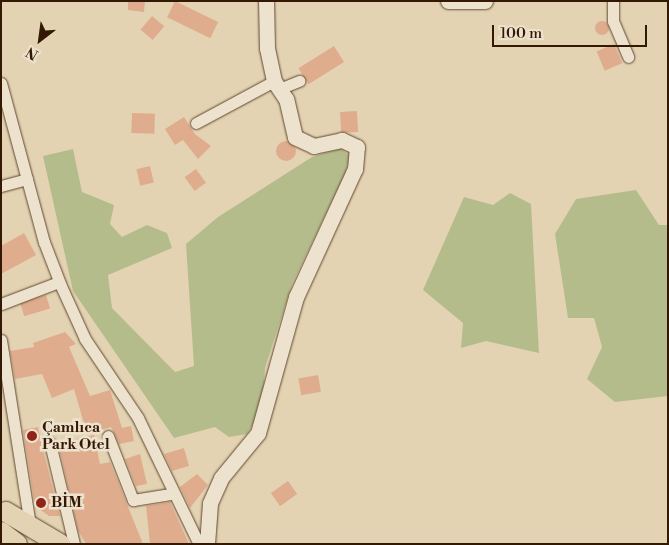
<!DOCTYPE html>
<html>
<head>
<meta charset="utf-8">
<style>
	body { margin:0 }
	#map { position:relative; width:669px; height:545px; overflow:hidden; background:#e4d3b3; font-family:"Libre Bodoni",serif }
	div>[style] { position:absolute }
	.green>* { inset:0; background:#b5bc8b }
	.building>* { inset:0; background:#e0ac8e; transform-origin:0 0 }
	.round { border-radius:50% }
	.roads { filter:drop-shadow(0 0 1px #5f472f) drop-shadow(0 0 1px #5f472f) }
	.street>* { height:11px; margin:-5.5px; padding:0 5.5px; transform-origin:5.5px; border-radius:5.5px; background:#ede2ce }
	.secondary>* { height:15px; margin:-7.5px; padding:0 7.5px; transform-origin:7.5px; border-radius:7.5px; background:#ede2ce }
	.highway>* { height:20px; margin:-10px; padding:0 10px; transform-origin:10px; border-radius:10px; background:#e4d3b3 }
	.dots>* { width:14px; height:14px; translate:-50% -50%; box-sizing:border-box; border:2px solid #ede2ce; border-radius:50% }
	span { translate:-50% -50%; white-space:nowrap; text-align:center; line-height:1.15; -webkit-text-stroke:5px #ede2ce; paint-order:stroke }
	.poi-label { font-size:15px; color:#331803; font-weight:700 }
	.left { translate:0 -50%; text-align:left }
	.frame { position:absolute; inset:0; border:2px solid #331803; pointer-events:none }
	.north { position:absolute; left:15px; top:15px; width:50px; height:50px; -webkit-text-stroke:4px #ede2ce; paint-order:stroke; rotate:210deg; font-size:14px; font-weight:700; line-height:20px; text-align:center; color:#331803 }
	.north::after { content:''; display:block; margin:auto; width:18px; height:22px; background:#331803; clip-path:polygon(50% 0,100% 100%,50% 72%,0 100%) }
	.scale { position:absolute; left:492px; top:25px; width:155px; height:22px; box-sizing:border-box; border:2px solid #331803; border-top:0; padding-left:6px; font-size:15px; line-height:18px; white-space:nowrap; color:#331803; -webkit-text-stroke:4px #ede2ce; paint-order:stroke }
</style>
</head>
<body>
<div id="map">
	<div class="green">
		<i style="clip-path:polygon(340px 148px,350px 156px,345px 174px,292px 284px,265px 368px,262px 409px,247px 434px,229px 437px,215px 427px,174px 438px,73px 291px,43px 156px,73px 149px,82px 192px,114px 205px,110px 224px,122px 237px,147px 225px,167px 233px,172px 248px,108px 275px,112px 308px,175px 372px,194px 366px,186px 244px,218px 217px,312px 157px)"></i>
		<i style="clip-path:polygon(636px 190px,659px 225px,668px 225px,668px 396px,615px 402px,587px 379px,602px 347px,594px 318px,568px 318px,555px 234px,576px 199px)"></i>
		<i style="clip-path:polygon(510px 193px,531px 204px,539px 353px,486px 341px,461px 348px,463px 323px,423px 290px,464px 197px,493px 205px)"></i>
	</div>
	<div class="building">
		<i style="clip-path:polygon(128px 1px,145px 1px,144px 12px,128px 10px)"></i>
		<i style="left:175px;top:1px;width:48px;height:18px;rotate:26deg"></i>
		<i style="left:152px;top:16px;width:16px;height:18px;rotate:40deg"></i>
		<i class="round" style="left:595px;top:21px;width:14px;height:14px"></i>
		<i style="left:614px;top:44px;width:21px;height:19px;rotate:67deg"></i>
		<i style="left:334px;top:46px;width:19px;height:42px;rotate:58deg"></i>
		<i style="left:357px;top:111px;width:21px;height:17px;rotate:87deg"></i>
		<i style="left:132px;top:113px;width:23px;height:20px;rotate:2deg"></i>
		<i style="clip-path:polygon(184px 117px,195px 134px,211px 146px,198px 159px,183px 140px,175px 145px,165px 129px)"></i>
		<i class="round" style="left:276px;top:141px;width:20px;height:20px"></i>
		<i style="left:150px;top:166px;width:17px;height:14px;rotate:77deg"></i>
		<i style="left:196px;top:169px;width:17px;height:14px;rotate:54deg"></i>
		<i style="clip-path:polygon(24px 233px,36px 255px,1px 274px,1px 246px)"></i>
		<i style="left:46px;top:295px;width:14px;height:27px;rotate:73deg"></i>
		<i style="clip-path:polygon(65px 332px,76px 344px,69px 347px,90px 396px,110px 390px,122px 428px,131px 426px,134px 441px,119px 444px,111px 427px,87px 434px,74px 389px,52px 398px,42px 374px,15px 379px,10px 351px,34px 347px,33px 343px)"></i>
		<i style="left:318px;top:375px;width:17px;height:20px;rotate:80deg"></i>
		<i style="clip-path:polygon(38px 427px,41px 442px,60px 516px,49px 516px,35px 506px,23px 430px)"></i>
		<i style="clip-path:polygon(94px 435px,100px 464px,110px 462px,143px 544px,86px 544px,78px 530px,58px 443px)"></i>
		<i style="clip-path:polygon(184px 448px,189px 466px,172px 471px,164px 454px)"></i>
		<i style="clip-path:polygon(140px 454px,147px 484px,136px 486px,125px 459px)"></i>
		<i style="clip-path:polygon(197px 474px,208px 485px,190px 508px,180px 487px)"></i>
		<i style="left:288px;top:481px;width:16px;height:21px;rotate:55deg"></i>
		<i style="clip-path:polygon(170px 502px,189px 544px,150px 544px,146px 506px)"></i>
	</div>
	<div class="roads">
		<div class="street">
			<i style="left:613px;top:1px;width:20px;rotate:90deg"></i>
			<i style="left:613px;top:21px;width:39px;rotate:67deg"></i>
			<i style="left:1px;top:83px;width:165px;rotate:74.9deg"></i>
			<i style="left:44px;top:242px;width:47px;rotate:68.9deg"></i>
			<i style="left:61px;top:286px;width:58px;rotate:65.6deg"></i>
			<i style="left:85px;top:339px;width:95px;rotate:56.1deg"></i>
			<i style="left:138px;top:418px;width:140px;rotate:64.2deg"></i>
			<i style="left:279px;top:89px;width:22px;rotate:-22deg"></i>
			<i style="left:196px;top:123px;width:89px;rotate:-28.3deg"></i>
			<i style="left:1px;top:186px;width:27px;rotate:-15deg"></i>
			<i style="left:1px;top:304px;width:62px;rotate:-20.8deg"></i>
			<i style="left:1px;top:340px;width:188px;rotate:81.1deg"></i>
			<i style="left:108px;top:436px;width:69px;rotate:68.7deg"></i>
			<i style="left:133px;top:500px;width:38px;rotate:-9deg"></i>
			<i style="left:50px;top:443px;width:104px;rotate:76.6deg"></i>
		</div>
		<div class="secondary">
			<i style="left:448px;top:1px;width:37px"></i>
			<i style="left:207px;top:544px;width:41px;rotate:-85.8deg"></i>
			<i style="left:210px;top:503px;width:27px;rotate:-66deg"></i>
			<i style="left:221px;top:478px;width:58px;rotate:-50.6deg"></i>
			<i style="left:258px;top:433px;width:141px;rotate:-74.4deg"></i>
			<i style="left:296px;top:297px;width:141px;rotate:-65.3deg"></i>
			<i style="left:355px;top:169px;width:22px;rotate:-85deg"></i>
			<i style="left:357px;top:147px;width:17px;rotate:-155deg"></i>
			<i style="left:342px;top:140px;width:29px;rotate:168deg"></i>
			<i style="left:314px;top:146px;width:21px;rotate:-155deg"></i>
			<i style="left:295px;top:137px;width:39px;rotate:-103deg"></i>
			<i style="left:286px;top:99px;width:22px;rotate:-124deg"></i>
			<i style="left:274px;top:81px;width:34px;rotate:-102deg"></i>
			<i style="left:267px;top:48px;width:47px;rotate:-91.2deg"></i>
		</div>
		<div class="highway">
			<i style="left:6px;top:512px;width:63px;rotate:30.7deg"></i>
			<i style="left:1px;top:532px;width:20px;rotate:37deg"></i>
		</div>
	</div>
	<div class="dots">
		<i style="left:32px;top:436px;background:#8f2418"></i>
		<i style="left:41px;top:503px;background:#8f2418"></i>
	</div>
	<div class="poi-label">
		<span class="left" style="left:42px;top:436px">Çamlıca<br>Park Otel</span>
		<span class="left" style="left:51px;top:503px">BİM</span>
	</div>
	<div class="frame"></div>
	<div class="north">N</div>
	<div class="scale">100 m</div>
</div>
</body>
</html>
